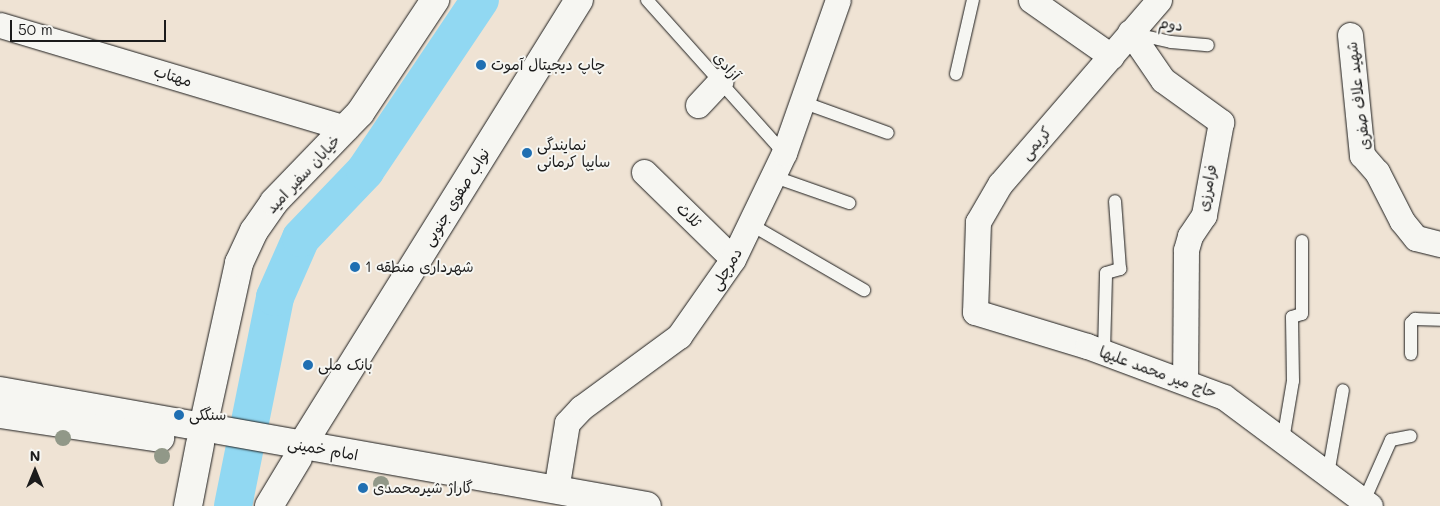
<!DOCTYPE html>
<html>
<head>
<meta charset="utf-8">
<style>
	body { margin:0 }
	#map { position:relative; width:1440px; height:506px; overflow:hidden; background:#efe3d4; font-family:Mali,"Playpen Sans Arabic",sans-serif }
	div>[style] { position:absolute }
	.river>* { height:38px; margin:-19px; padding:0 19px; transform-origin:19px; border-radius:19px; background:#91d8f2 }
	.roads { filter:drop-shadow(0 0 1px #1c1c1c) drop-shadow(0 0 1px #1c1c1c) }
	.lane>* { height:12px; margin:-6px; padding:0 6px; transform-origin:6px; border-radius:6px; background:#f6f6f2 }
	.street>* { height:25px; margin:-12.5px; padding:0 12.5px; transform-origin:12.5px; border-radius:12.5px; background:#f6f6f2 }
	.secondary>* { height:28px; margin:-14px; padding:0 14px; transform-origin:14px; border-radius:14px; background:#f6f6f2 }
	.primary>* { height:28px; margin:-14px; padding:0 14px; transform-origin:14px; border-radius:14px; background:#f6f6f2 }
	.trees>* { width:16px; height:16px; margin:-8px; border-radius:50%; background:#919888 }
	.dots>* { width:14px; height:14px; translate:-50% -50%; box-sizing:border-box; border:2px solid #f6f6f2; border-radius:50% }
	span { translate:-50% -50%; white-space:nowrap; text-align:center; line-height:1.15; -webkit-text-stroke:4px #f6f6f2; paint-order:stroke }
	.street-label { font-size:15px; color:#1c1c1c }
	.poi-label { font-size:15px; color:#1c1c1c }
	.left { translate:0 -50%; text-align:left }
	.north { position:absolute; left:10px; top:446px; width:50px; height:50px; -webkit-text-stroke:4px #f6f6f2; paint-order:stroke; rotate:0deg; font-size:14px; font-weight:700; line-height:20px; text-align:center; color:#1c1c1c }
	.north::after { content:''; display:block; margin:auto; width:18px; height:22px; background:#1c1c1c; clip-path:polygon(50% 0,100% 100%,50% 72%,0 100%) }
	.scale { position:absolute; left:10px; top:20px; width:156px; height:22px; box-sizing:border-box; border:2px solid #1c1c1c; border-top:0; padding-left:6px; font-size:15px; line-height:18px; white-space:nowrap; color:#1c1c1c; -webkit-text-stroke:4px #f6f6f2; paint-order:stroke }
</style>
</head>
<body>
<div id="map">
	<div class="river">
		<i style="left:233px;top:506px;width:213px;rotate:-78.6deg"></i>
		<i style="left:275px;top:297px;width:64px;rotate:-66.2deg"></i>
		<i style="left:301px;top:238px;width:93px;rotate:-46.3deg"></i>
		<i style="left:365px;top:171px;width:206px;rotate:-56.1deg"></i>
	</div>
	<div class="roads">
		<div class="lane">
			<i style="left:647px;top:0;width:205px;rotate:48.2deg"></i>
			<i style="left:1131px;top:33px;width:41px;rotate:12.7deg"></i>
			<i style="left:1171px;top:42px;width:37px;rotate:5deg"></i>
			<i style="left:956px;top:74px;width:76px;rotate:-77.1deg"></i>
			<i style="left:802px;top:102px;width:91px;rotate:19.8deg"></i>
			<i style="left:772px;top:176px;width:82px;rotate:19.3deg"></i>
			<i style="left:750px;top:224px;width:132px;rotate:30.1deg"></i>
			<i style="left:1104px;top:352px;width:79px;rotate:-88.5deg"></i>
			<i style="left:1106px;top:273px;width:15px;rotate:-16deg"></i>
			<i style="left:1120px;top:269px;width:68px;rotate:-94.2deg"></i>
			<i style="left:1411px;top:354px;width:31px;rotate:-90deg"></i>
			<i style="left:1411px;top:323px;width:6px;rotate:-45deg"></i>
			<i style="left:1415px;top:319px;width:25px;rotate:2deg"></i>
			<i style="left:1283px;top:440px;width:60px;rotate:-80.4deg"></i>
			<i style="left:1293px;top:381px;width:64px;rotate:-90.9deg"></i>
			<i style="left:1292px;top:317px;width:10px;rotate:-17deg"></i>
			<i style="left:1302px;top:314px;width:73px;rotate:-90deg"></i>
			<i style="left:1328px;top:474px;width:85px;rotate:-79.9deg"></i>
			<i style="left:1364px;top:501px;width:67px;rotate:-66.1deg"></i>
			<i style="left:1391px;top:440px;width:20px;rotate:-11deg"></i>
		</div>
		<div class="street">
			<i style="left:1031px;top:0;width:98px;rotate:35deg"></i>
			<i style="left:1159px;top:0;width:243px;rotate:130.8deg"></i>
			<i style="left:1000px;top:184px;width:44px;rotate:120.1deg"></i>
			<i style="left:978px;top:222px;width:90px;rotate:91.9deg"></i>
			<i style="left:975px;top:312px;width:117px;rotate:16.9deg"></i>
			<i style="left:1087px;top:346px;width:146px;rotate:20.4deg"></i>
			<i style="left:1224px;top:397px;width:182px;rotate:36.7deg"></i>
			<i style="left:0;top:25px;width:361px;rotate:16.6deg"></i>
			<i style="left:1130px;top:32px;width:58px;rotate:55.5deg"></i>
			<i style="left:1163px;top:80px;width:72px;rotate:35.9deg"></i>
			<i style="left:1221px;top:122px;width:95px;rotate:100.4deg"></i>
			<i style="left:1204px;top:215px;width:25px;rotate:124deg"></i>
			<i style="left:1190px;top:236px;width:15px;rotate:106deg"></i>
			<i style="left:1186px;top:250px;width:131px;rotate:90.4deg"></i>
			<i style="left:1350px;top:35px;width:121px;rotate:84.3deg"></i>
			<i style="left:1362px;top:155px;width:23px;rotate:49deg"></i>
			<i style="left:1377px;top:172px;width:55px;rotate:63deg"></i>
			<i style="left:1402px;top:221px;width:22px;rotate:51deg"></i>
			<i style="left:1416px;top:238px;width:25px;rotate:14deg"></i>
			<i style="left:698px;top:105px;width:33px;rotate:-47deg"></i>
			<i style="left:644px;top:172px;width:124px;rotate:44.3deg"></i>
			<i style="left:556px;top:490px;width:68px;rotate:-80.7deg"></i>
			<i style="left:567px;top:423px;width:21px;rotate:-47deg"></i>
			<i style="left:581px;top:408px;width:122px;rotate:-36.3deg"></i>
			<i style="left:679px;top:336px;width:94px;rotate:-55deg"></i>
			<i style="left:733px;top:259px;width:118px;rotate:-64.3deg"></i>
			<i style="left:784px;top:153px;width:162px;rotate:-70.6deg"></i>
		</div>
		<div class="secondary">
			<i style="left:203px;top:427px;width:168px;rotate:-77.6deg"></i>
			<i style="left:239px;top:263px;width:35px;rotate:-65deg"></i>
			<i style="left:254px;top:231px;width:35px;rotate:-55deg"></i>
			<i style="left:274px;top:202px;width:124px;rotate:-46deg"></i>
			<i style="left:360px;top:113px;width:136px;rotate:-56.4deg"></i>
			<i style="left:302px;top:445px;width:524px;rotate:-58.1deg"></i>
			<i style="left:188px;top:506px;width:63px;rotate:-79deg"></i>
			<i style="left:269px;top:506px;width:56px;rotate:-58.9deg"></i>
		</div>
		<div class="primary">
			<i style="left:0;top:391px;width:657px;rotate:10.08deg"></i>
			<i style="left:0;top:414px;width:162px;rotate:8.5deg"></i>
		</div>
	</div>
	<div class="trees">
		<i style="left:63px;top:438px"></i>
		<i style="left:162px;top:456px"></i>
		<i style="left:381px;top:484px"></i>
	</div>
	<div class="dots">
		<i style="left:481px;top:65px;background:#1f6fb2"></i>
		<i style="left:527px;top:153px;background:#1f6fb2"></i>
		<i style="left:355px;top:267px;background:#1f6fb2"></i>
		<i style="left:308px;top:365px;background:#1f6fb2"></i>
		<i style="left:179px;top:415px;background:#1f6fb2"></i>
		<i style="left:363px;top:488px;background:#1f6fb2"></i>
	</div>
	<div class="street-label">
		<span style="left:1171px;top:24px;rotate:9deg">دوم</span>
		<span style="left:727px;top:66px;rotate:48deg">آزادی</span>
		<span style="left:173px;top:76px;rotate:17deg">مهتاب</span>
		<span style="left:1358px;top:96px;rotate:-97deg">شهید علاف صفری</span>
		<span style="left:1036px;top:143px;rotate:-49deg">کریمی</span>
		<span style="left:303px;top:174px;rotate:-47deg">خیابان سفیر امید</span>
		<span style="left:1207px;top:188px;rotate:-79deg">فرامرزی</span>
		<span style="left:456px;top:197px;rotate:-58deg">نواب صفوی جنوبی</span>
		<span style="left:689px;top:215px;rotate:44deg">ثلاث</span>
		<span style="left:726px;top:269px;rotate:-59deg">دمرچلی</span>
		<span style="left:1158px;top:372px;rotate:20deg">حاج میر محمد علیها</span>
		<span style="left:323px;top:449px;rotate:10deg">امام خمینی</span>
	</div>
	<div class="poi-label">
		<span class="left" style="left:491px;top:65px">چاپ دیجیتال آموت</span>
		<span class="left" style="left:537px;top:153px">نمایندگی<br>سایپا کرمانی</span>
		<span class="left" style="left:365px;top:267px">شهرداری منطقه 1</span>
		<span class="left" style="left:318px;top:365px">بانک ملی</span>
		<span class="left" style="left:189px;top:415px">سنگکی</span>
		<span class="left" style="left:373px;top:488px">گاراژ شیرمحمدی</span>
	</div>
	<div class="north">N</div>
	<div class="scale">50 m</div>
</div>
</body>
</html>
